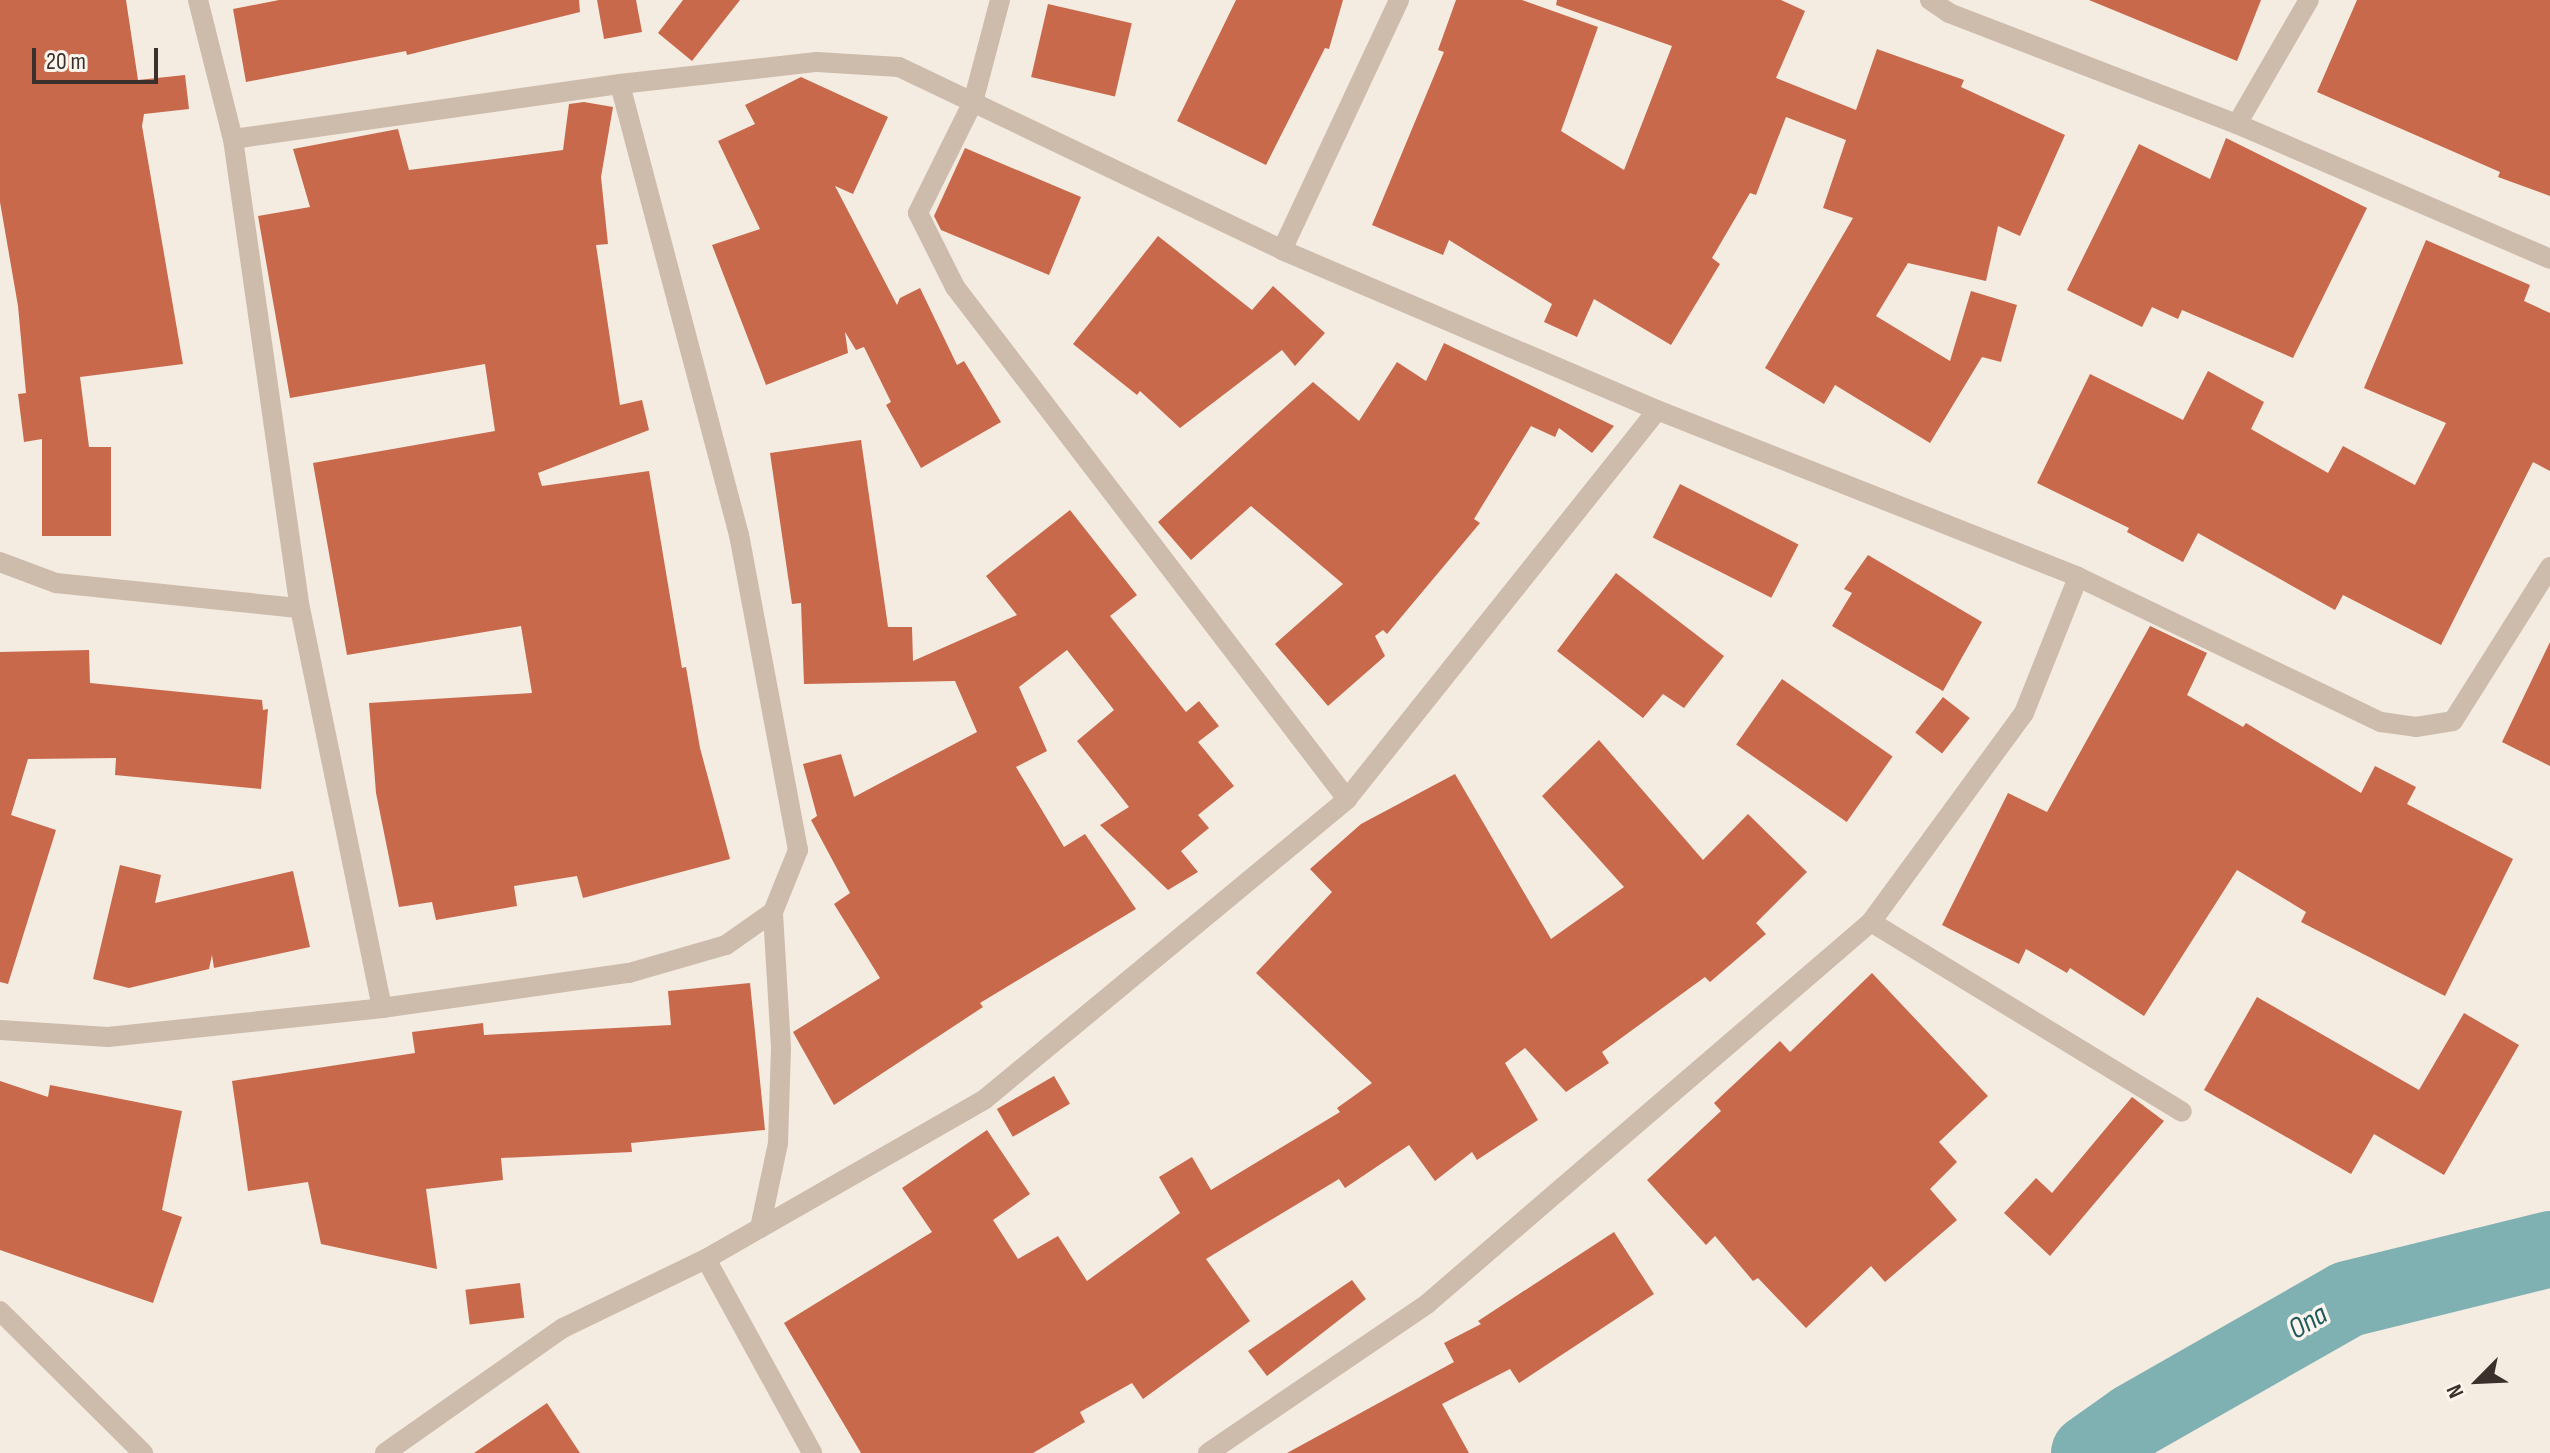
<!DOCTYPE html>
<html>
<head>
<meta charset="utf-8">
<style>
	body { margin:0 }
	#map { position:relative; width:2550px; height:1453px; overflow:hidden; background:#f4ebe1; font-family:"Sofia Sans Condensed",sans-serif }
	div>[style] { position:absolute }
	.river>* { height:76px; margin:-38px; padding:0 38px; transform-origin:38px; border-radius:38px; background:#7fb0b2 }
	.building>* { inset:0; background:#c8694b; transform-origin:0 0 }
	.minor>* { height:20px; margin:-10px; padding:0 10px; transform-origin:10px; border-radius:10px; background:#cdbbac }
	span { translate:-50% -50%; white-space:nowrap; text-align:center; line-height:1.15; -webkit-text-stroke:7px #fbf5ee; paint-order:stroke }
	.water-label { font-size:30px; color:#1f5a5e; font-style:italic }
	.north { position:absolute; left:2438px; top:1341px; width:80px; height:80px; -webkit-text-stroke:6px #fbf5ee; paint-order:stroke; rotate:246deg; font-size:22px; font-weight:700; line-height:32px; text-align:center; color:#3b302b }
	.north::after { content:''; display:block; margin:auto; width:28px; height:36px; background:#3b302b; clip-path:polygon(50% 0,100% 100%,50% 72%,0 100%) }
	.scale { position:absolute; left:32px; top:48px; width:126px; height:36px; box-sizing:border-box; border:4px solid #3b302b; border-top:0; padding-left:10px; font-size:24px; line-height:28px; white-space:nowrap; color:#3b302b; -webkit-text-stroke:6px #fbf5ee; paint-order:stroke }
</style>
</head>
<body>
<div id="map">
	<div class="river">
		<i style="left:2089px;top:1453px;width:55px;rotate:-35.4deg"></i>
		<i style="left:2134px;top:1421px;width:246px;rotate:-29.7deg"></i>
		<i style="left:2348px;top:1299px;width:208px;rotate:-13.9deg"></i>
	</div>
	<div class="building">
		<i style="clip-path:polygon(0 0,126px 0,138px 80px,185px 75px,189px 109px,144px 114px,142px 126px,183px 364px,80px 377px,89px 447px,111px 447px,111px 536px,42px 536px,42px 439px,24px 442px,18px 394px,26px 393px,18px 306px,0 202px)"></i>
		<i style="clip-path:polygon(279px 0,579px 0,580px 12px,407px 55px,406px 51px,246px 82px,233px 9px)"></i>
		<i style="clip-path:polygon(597px 0,636px 0,642px 32px,604px 39px)"></i>
		<i style="clip-path:polygon(683px 0,740px 0,692px 61px,658px 33px)"></i>
		<i style="clip-path:polygon(1236px 0,1343px 0,1329px 49px,1325px 48px,1266px 165px,1177px 121px)"></i>
		<i style="clip-path:polygon(1456px 0,1522px 0,1598px 27px,1561px 131px,1624px 170px,1672px 46px,1556px 5px,1557px 0,1781px 0,1805px 11px,1776px 78px,1856px 110px,1877px 49px,1964px 80px,1961px 87px,2065px 135px,2020px 236px,1998px 226px,1986px 281px,1908px 263px,1876px 316px,1950px 361px,1971px 291px,2017px 305px,2001px 362px,1982px 357px,1930px 443px,1835px 385px,1824px 404px,1765px 368px,1853px 218px,1823px 208px,1846px 140px,1786px 117px,1756px 195px,1750px 193px,1712px 258px,1720px 264px,1671px 345px,1594px 299px,1577px 337px,1544px 322px,1552px 304px,1449px 240px,1443px 255px,1372px 225px,1444px 52px,1438px 50px)"></i>
		<i style="clip-path:polygon(2089px 0,2261px 0,2237px 61px)"></i>
		<i style="clip-path:polygon(2357px 0,2550px 0,2550px 196px,2498px 177px,2500px 172px,2317px 92px)"></i>
		<i style="left:1048px;top:4px;width:86px;height:75px;rotate:13deg"></i>
		<i style="clip-path:polygon(801px 77px,888px 117px,853px 194px,835px 186px,897px 305px,900px 298px,920px 288px,957px 365px,964px 361px,1001px 422px,921px 468px,886px 405px,891px 402px,864px 347px,856px 350px,845px 332px,848px 353px,766px 385px,712px 245px,760px 229px,718px 141px,755px 124px,745px 105px)"></i>
		<i style="clip-path:polygon(584px 102px,613px 107px,601px 177px,608px 244px,596px 245px,620px 405px,642px 400px,649px 430px,538px 473px,542px 486px,649px 471px,682px 668px,686px 667px,700px 748px,730px 859px,583px 898px,577px 876px,514px 886px,517px 906px,436px 920px,432px 902px,399px 907px,376px 793px,369px 703px,532px 693px,521px 626px,347px 655px,313px 463px,495px 431px,485px 364px,290px 398px,258px 216px,310px 207px,293px 149px,398px 129px,409px 170px,563px 150px,569px 104px)"></i>
		<i style="clip-path:polygon(2226px 138px,2367px 208px,2293px 358px,2182px 310px,2178px 319px,2152px 307px,2142px 327px,2067px 290px,2139px 144px,2210px 179px)"></i>
		<i style="clip-path:polygon(965px 148px,1081px 197px,1049px 275px,941px 230px,934px 216px)"></i>
		<i style="clip-path:polygon(1158px 236px,1252px 310px,1273px 286px,1325px 333px,1295px 366px,1282px 350px,1180px 428px,1140px 391px,1137px 395px,1073px 344px)"></i>
		<i style="clip-path:polygon(2426px 240px,2530px 285px,2524px 301px,2550px 313px,2550px 471px,2533px 462px,2441px 645px,2343px 595px,2335px 610px,2198px 533px,2183px 562px,2127px 532px,2129px 528px,2037px 483px,2090px 374px,2183px 420px,2208px 371px,2264px 402px,2251px 429px,2328px 473px,2343px 446px,2415px 485px,2446px 423px,2364px 388px)"></i>
		<i style="clip-path:polygon(1444px 343px,1614px 426px,1592px 453px,1559px 428px,1555px 437px,1531px 426px,1474px 519px,1480px 523px,1387px 634px,1383px 630px,1375px 636px,1385px 656px,1328px 706px,1275px 644px,1343px 584px,1251px 506px,1191px 560px,1158px 522px,1313px 382px,1359px 421px,1397px 362px,1426px 381px)"></i>
		<i style="clip-path:polygon(861px 440px,888px 627px,912px 627px,913px 661px,1017px 615px,986px 576px,1070px 510px,1137px 595px,1110px 616px,1186px 712px,1199px 701px,1219px 726px,1198px 742px,1234px 786px,1198px 815px,1209px 828px,1181px 851px,1198px 872px,1168px 890px,1100px 825px,1129px 807px,1077px 741px,1114px 710px,1067px 650px,1019px 687px,1047px 751px,1016px 767px,1064px 847px,1085px 834px,1136px 909px,980px 1003px,983px 1007px,834px 1105px,793px 1032px,880px 978px,834px 904px,850px 893px,811px 820px,817px 816px,803px 764px,841px 754px,854px 797px,977px 732px,955px 681px,804px 684px,801px 603px,792px 604px,770px 453px)"></i>
		<i style="left:1680px;top:484px;width:133px;height:60px;rotate:27deg"></i>
		<i style="clip-path:polygon(1868px 555px,1982px 622px,1943px 691px,1832px 626px,1852px 593px,1844px 589px)"></i>
		<i style="clip-path:polygon(1616px 573px,1724px 656px,1684px 708px,1663px 694px,1643px 718px,1557px 651px)"></i>
		<i style="clip-path:polygon(2150px 626px,2207px 653px,2187px 695px,2243px 727px,2246px 723px,2361px 793px,2375px 766px,2416px 787px,2407px 804px,2513px 859px,2445px 996px,2301px 922px,2306px 912px,2237px 870px,2144px 1016px,2070px 968px,2067px 973px,2026px 949px,2019px 964px,1942px 925px,2008px 793px,2047px 812px)"></i>
		<i style="clip-path:polygon(2550px 642px,2550px 766px,2502px 742px)"></i>
		<i style="clip-path:polygon(89px 650px,90px 683px,262px 700px,263px 710px,268px 709px,261px 789px,115px 775px,116px 758px,28px 759px,11px 815px,56px 830px,8px 984px,0 982px,0 652px)"></i>
		<i style="left:1782px;top:679px;width:135px;height:80px;rotate:35deg"></i>
		<i style="left:1943px;top:697px;width:34px;height:45px;rotate:38deg"></i>
		<i style="clip-path:polygon(1599px 740px,1703px 860px,1748px 814px,1807px 872px,1756px 923px,1766px 934px,1710px 982px,1705px 977px,1602px 1052px,1609px 1063px,1566px 1092px,1525px 1048px,1505px 1063px,1538px 1120px,1477px 1160px,1472px 1152px,1435px 1181px,1409px 1145px,1345px 1188px,1339px 1179px,1206px 1259px,1250px 1321px,1143px 1399px,1132px 1383px,1080px 1412px,1085px 1422px,1033px 1453px,861px 1453px,784px 1323px,932px 1232px,902px 1188px,987px 1130px,1030px 1194px,993px 1220px,1018px 1259px,1058px 1236px,1087px 1281px,1180px 1213px,1159px 1177px,1192px 1157px,1211px 1190px,1340px 1112px,1337px 1108px,1372px 1083px,1256px 973px,1332px 892px,1310px 869px,1361px 824px,1455px 774px,1551px 939px,1624px 887px,1542px 796px)"></i>
		<i style="clip-path:polygon(120px 865px,161px 875px,155px 903px,293px 871px,310px 947px,214px 968px,212px 955px,209px 969px,129px 988px,93px 979px)"></i>
		<i style="clip-path:polygon(1872px 973px,1988px 1096px,1939px 1142px,1957px 1162px,1930px 1189px,1957px 1220px,1885px 1282px,1871px 1266px,1806px 1328px,1758px 1278px,1753px 1281px,1715px 1236px,1706px 1245px,1647px 1180px,1721px 1111px,1714px 1103px,1780px 1041px,1790px 1052px)"></i>
		<i style="clip-path:polygon(750px 983px,765px 1130px,631px 1143px,632px 1152px,501px 1158px,503px 1180px,426px 1189px,437px 1269px,321px 1244px,308px 1182px,248px 1191px,232px 1081px,415px 1053px,412px 1032px,483px 1023px,484px 1035px,671px 1025px,668px 991px)"></i>
		<i style="clip-path:polygon(2257px 997px,2419px 1090px,2464px 1013px,2519px 1045px,2444px 1175px,2374px 1134px,2351px 1174px,2204px 1090px)"></i>
		<i style="left:1054px;top:1076px;width:32px;height:66px;rotate:60deg"></i>
		<i style="clip-path:polygon(0 1081px,48px 1097px,50px 1085px,182px 1111px,162px 1210px,182px 1217px,153px 1303px,0 1250px)"></i>
		<i style="clip-path:polygon(2132px 1097px,2164px 1121px,2050px 1256px,2004px 1213px,2036px 1178px,2052px 1193px)"></i>
		<i style="clip-path:polygon(1614px 1232px,1654px 1294px,1519px 1383px,1510px 1369px,1442px 1404px,1469px 1453px,1287px 1453px,1454px 1362px,1444px 1343px,1481px 1324px,1478px 1321px)"></i>
		<i style="clip-path:polygon(1352px 1280px,1366px 1299px,1267px 1376px,1248px 1351px)"></i>
		<i style="left:520px;top:1283px;width:35px;height:55px;rotate:83deg"></i>
		<i style="clip-path:polygon(547px 1403px,580px 1453px,474px 1453px)"></i>
	</div>
	<div class="minor">
		<i style="left:198px;top:0;width:143px;rotate:75.9deg"></i>
		<i style="left:233px;top:139px;width:474px;rotate:81.9deg"></i>
		<i style="left:300px;top:608px;width:408px;rotate:78.4deg"></i>
		<i style="left:1000px;top:0;width:106px;rotate:104.8deg"></i>
		<i style="left:973px;top:102px;width:124px;rotate:116.4deg"></i>
		<i style="left:918px;top:213px;width:83px;rotate:63.4deg"></i>
		<i style="left:955px;top:287px;width:645px;rotate:52.56deg"></i>
		<i style="left:1930px;top:0;width:23px;rotate:34deg"></i>
		<i style="left:1949px;top:13px;width:309px;rotate:21.1deg"></i>
		<i style="left:2237px;top:124px;width:341px;rotate:23.3deg"></i>
		<i style="left:2237px;top:124px;width:143px;rotate:-59.9deg"></i>
		<i style="left:233px;top:139px;width:391px;rotate:-8.1deg"></i>
		<i style="left:620px;top:84px;width:198px;rotate:-6.4deg"></i>
		<i style="left:817px;top:62px;width:82px;rotate:3.5deg"></i>
		<i style="left:899px;top:67px;width:424px;rotate:25.5deg"></i>
		<i style="left:1282px;top:250px;width:408px;rotate:23.1deg"></i>
		<i style="left:1657px;top:410px;width:453px;rotate:21.6deg"></i>
		<i style="left:2078px;top:577px;width:336px;rotate:25.6deg"></i>
		<i style="left:2381px;top:722px;width:35px;rotate:8deg"></i>
		<i style="left:2416px;top:727px;width:37px;rotate:-9deg"></i>
		<i style="left:2453px;top:721px;width:182px;rotate:-57.8deg"></i>
		<i style="left:1282px;top:250px;width:276px;rotate:-64.9deg"></i>
		<i style="left:0;top:562px;width:60px;rotate:20.6deg"></i>
		<i style="left:56px;top:583px;width:245px;rotate:5.9deg"></i>
		<i style="left:1871px;top:922px;width:364px;rotate:31.4deg"></i>
		<i style="left:0;top:1030px;width:108px;rotate:3.7deg"></i>
		<i style="left:108px;top:1037px;width:276px;rotate:-6deg"></i>
		<i style="left:382px;top:1008px;width:249px;rotate:-8.1deg"></i>
		<i style="left:629px;top:973px;width:101px;rotate:-16.1deg"></i>
		<i style="left:726px;top:945px;width:57px;rotate:-35.1deg"></i>
		<i style="left:773px;top:912px;width:67px;rotate:-68deg"></i>
		<i style="left:798px;top:850px;width:320px;rotate:-100.6deg"></i>
		<i style="left:739px;top:535px;width:466px;rotate:-104.8deg"></i>
		<i style="left:760px;top:1228px;width:87px;rotate:-78deg"></i>
		<i style="left:778px;top:1143px;width:95px;rotate:-88.2deg"></i>
		<i style="left:781px;top:1048px;width:136px;rotate:-93.4deg"></i>
		<i style="left:706px;top:1259px;width:221px;rotate:61.3deg"></i>
		<i style="left:0;top:1311px;width:202px;rotate:44.8deg"></i>
		<i style="left:385px;top:1453px;width:218px;rotate:-35.1deg"></i>
		<i style="left:563px;top:1328px;width:159px;rotate:-25.8deg"></i>
		<i style="left:706px;top:1259px;width:322px;rotate:-29.8deg"></i>
		<i style="left:985px;top:1099px;width:470px;rotate:-39.6deg"></i>
		<i style="left:1347px;top:799px;width:497px;rotate:-51.4deg"></i>
		<i style="left:1208px;top:1453px;width:265px;rotate:-34.2deg"></i>
		<i style="left:1427px;top:1304px;width:586px;rotate:-40.71deg"></i>
		<i style="left:1871px;top:922px;width:259px;rotate:-53.8deg"></i>
		<i style="left:2024px;top:713px;width:146px;rotate:-68.3deg"></i>
	</div>
	<div class="water-label">
		<span style="left:2308px;top:1322px;rotate:-30deg">Ona</span>
	</div>
	<div class="north">N</div>
	<div class="scale">20 m</div>
</div>
</body>
</html>
